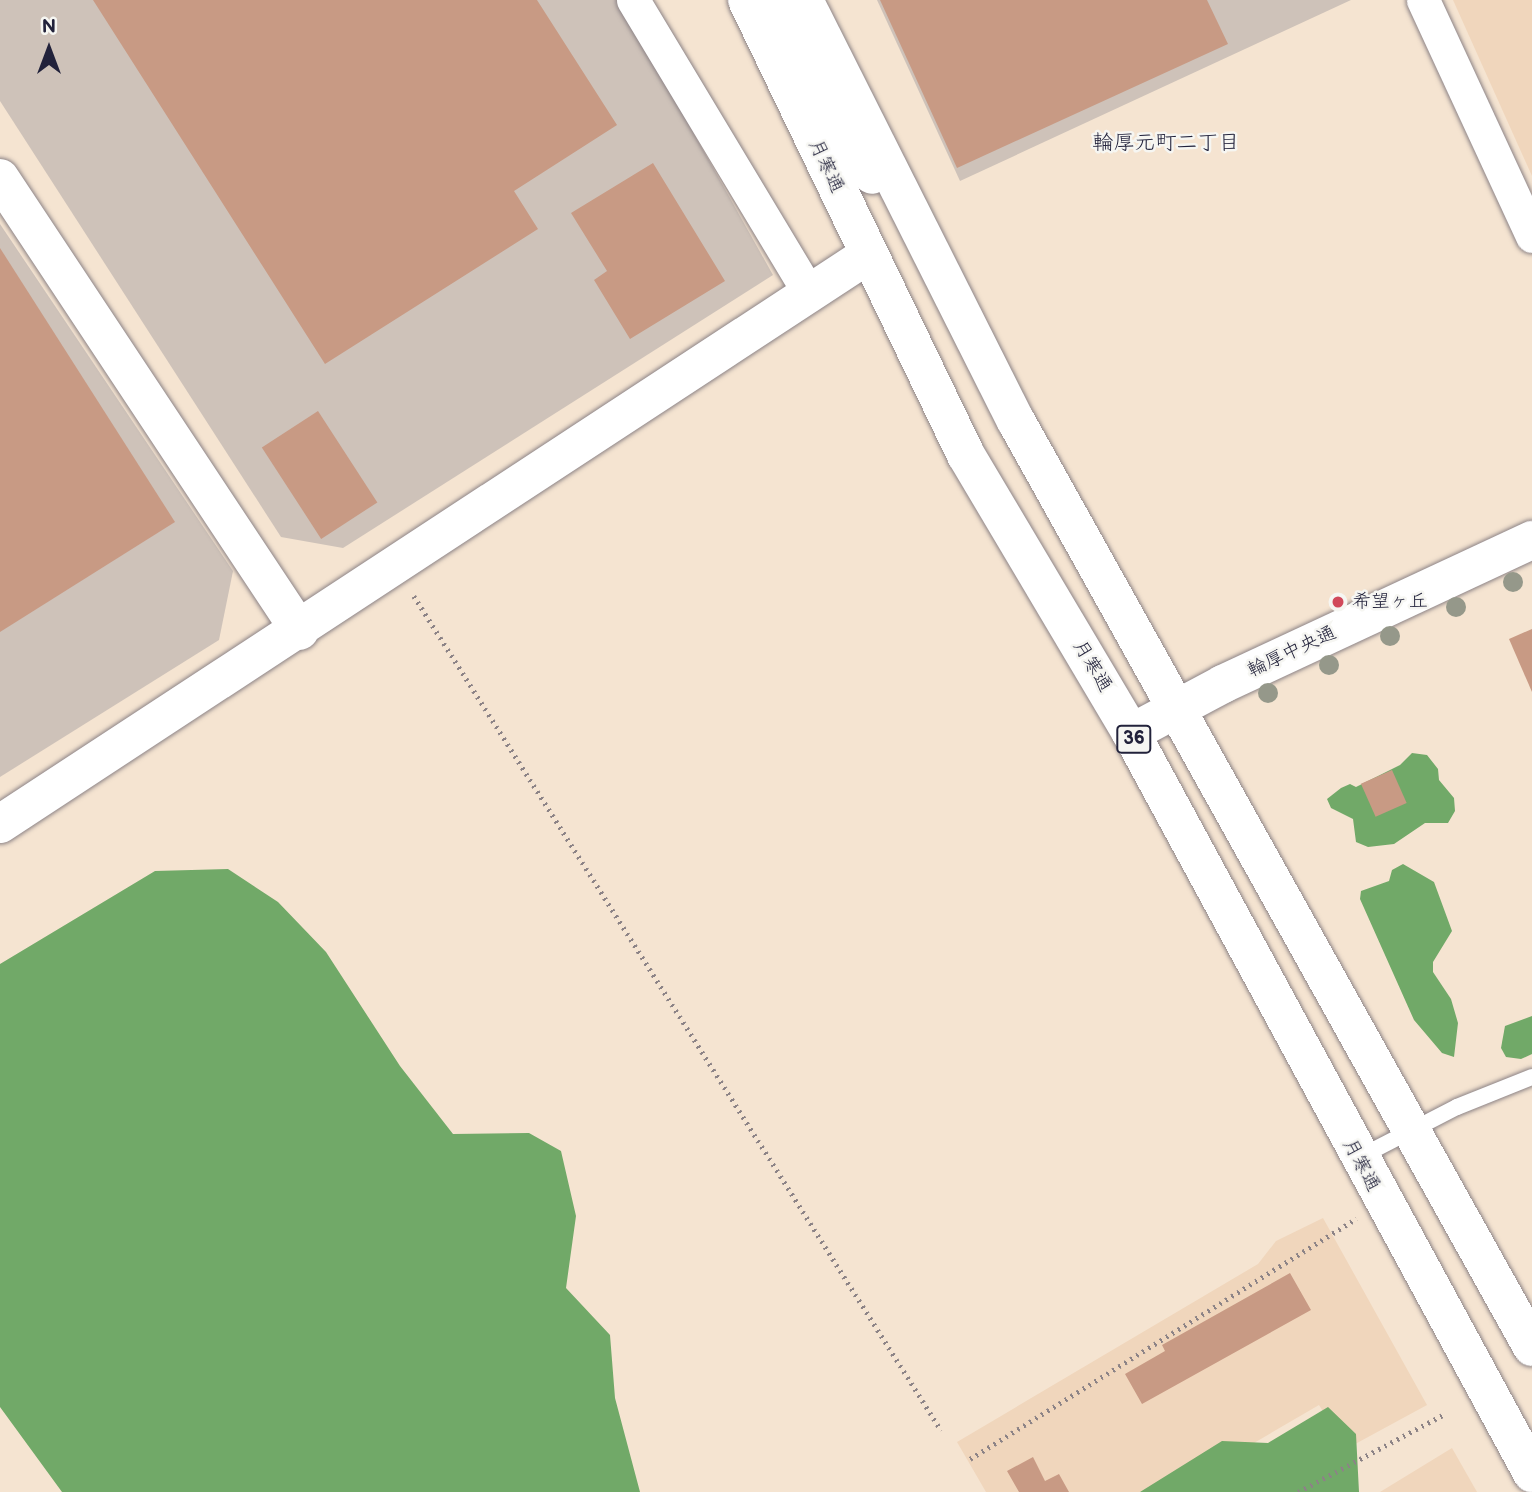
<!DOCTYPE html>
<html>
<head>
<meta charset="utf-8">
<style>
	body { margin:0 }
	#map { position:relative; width:1532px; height:1492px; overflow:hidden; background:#f5e4d1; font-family:"Balsamiq Sans","Klee One",sans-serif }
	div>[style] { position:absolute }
	.built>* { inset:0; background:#f0d6bc }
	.industrial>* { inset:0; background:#cec2b9 }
	.forest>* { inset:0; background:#71a968 }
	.building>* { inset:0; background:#c89a84; transform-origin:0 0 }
	.path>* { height:4.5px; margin-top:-2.25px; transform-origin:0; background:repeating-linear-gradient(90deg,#8c8386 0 2px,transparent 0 7px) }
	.roads { filter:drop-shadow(0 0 2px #8c8386) drop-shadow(0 0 2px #8c8386) }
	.lane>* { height:16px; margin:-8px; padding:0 8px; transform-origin:8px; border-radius:8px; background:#fff }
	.street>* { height:33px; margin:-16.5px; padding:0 16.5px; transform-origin:16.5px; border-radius:16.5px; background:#fff }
	.secondary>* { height:38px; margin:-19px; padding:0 19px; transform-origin:19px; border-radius:19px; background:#fff }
	.highway>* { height:38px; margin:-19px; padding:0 19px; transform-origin:19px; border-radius:19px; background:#fff }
	.trees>* { width:20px; height:20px; margin:-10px; border-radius:50%; background:#95988a }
	.dots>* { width:19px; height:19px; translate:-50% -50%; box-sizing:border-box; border:4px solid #f6f6f2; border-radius:50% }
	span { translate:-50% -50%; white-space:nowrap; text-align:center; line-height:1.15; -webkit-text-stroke:5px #f6f6f2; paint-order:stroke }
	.shield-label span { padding:2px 5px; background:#f6f6f2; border:2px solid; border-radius:5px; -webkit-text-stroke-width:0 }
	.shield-label { font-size:18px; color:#22223b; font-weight:700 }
	.street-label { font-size:19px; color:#22223b }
	.poi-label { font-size:19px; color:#22223b }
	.left { translate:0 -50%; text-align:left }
	.neighbourhood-label { font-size:21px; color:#22223b }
	.north { position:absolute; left:14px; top:14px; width:70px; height:70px; -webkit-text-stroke:5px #f6f6f2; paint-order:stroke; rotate:0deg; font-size:19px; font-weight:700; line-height:28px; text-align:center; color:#22223b }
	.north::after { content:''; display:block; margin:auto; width:24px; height:32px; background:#22223b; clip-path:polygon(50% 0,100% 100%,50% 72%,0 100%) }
</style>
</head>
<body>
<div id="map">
	<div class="built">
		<i style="clip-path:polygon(1453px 0,1532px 0,1532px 176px)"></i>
		<i style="clip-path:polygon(1323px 1218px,1427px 1405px,1346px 1449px,1319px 1405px,1170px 1492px,986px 1492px,957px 1442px,1258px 1264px,1276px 1241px)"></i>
		<i style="clip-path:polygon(1452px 1448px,1477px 1492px,1380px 1492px)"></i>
	</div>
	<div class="industrial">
		<i style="clip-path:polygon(0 0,619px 0,773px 275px,343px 548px,281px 537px,0 101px)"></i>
		<i style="clip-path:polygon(877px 0,1351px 0,960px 181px)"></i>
		<i style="clip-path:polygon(0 224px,233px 571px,219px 640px,0 777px)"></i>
	</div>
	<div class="forest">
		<i style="clip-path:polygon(1412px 753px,1427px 755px,1438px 769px,1439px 780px,1454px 798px,1455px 811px,1448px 823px,1425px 823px,1394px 844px,1368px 847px,1356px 842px,1353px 819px,1331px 808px,1327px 799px,1341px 788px,1350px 784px,1356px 787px,1400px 765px)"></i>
		<i style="clip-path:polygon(1403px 864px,1434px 882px,1452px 931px,1433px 962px,1433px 972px,1451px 999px,1458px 1023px,1454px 1057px,1442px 1053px,1414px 1020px,1360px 899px,1361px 891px,1389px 881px,1392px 870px)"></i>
		<i style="clip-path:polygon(228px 869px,278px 902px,326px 952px,400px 1066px,453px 1134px,529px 1133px,561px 1151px,576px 1216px,566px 1288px,610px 1335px,615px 1398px,640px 1492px,62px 1492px,0 1407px,0 964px,155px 871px)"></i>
		<i style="clip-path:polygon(1532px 1016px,1532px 1054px,1521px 1059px,1506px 1057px,1501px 1048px,1505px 1026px)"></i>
		<i style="clip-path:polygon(1328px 1407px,1356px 1434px,1359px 1492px,1140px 1492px,1222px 1441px,1268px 1443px)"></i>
	</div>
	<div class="building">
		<i style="clip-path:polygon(93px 0,537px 0,617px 125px,514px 191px,538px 229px,325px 364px)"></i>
		<i style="clip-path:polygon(880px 0,1207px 0,1228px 44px,957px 168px)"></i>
		<i style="clip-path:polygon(653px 163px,725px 281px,630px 339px,594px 280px,607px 271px,571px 213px)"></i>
		<i style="clip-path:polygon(0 248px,175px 522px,0 632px)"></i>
		<i style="left:318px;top:411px;width:109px;height:67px;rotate:57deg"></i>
		<i style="clip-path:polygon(1532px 629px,1532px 692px,1509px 639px)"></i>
		<i style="left:1392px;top:770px;width:36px;height:34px;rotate:66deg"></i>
		<i style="clip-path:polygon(1290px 1273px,1311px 1310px,1142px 1404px,1125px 1374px,1165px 1351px,1162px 1345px)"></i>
		<i style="clip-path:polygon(1033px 1457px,1045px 1481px,1059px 1474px,1069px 1492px,1019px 1492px,1007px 1471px)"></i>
	</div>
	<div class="path">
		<i style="left:414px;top:596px;width:987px;rotate:57.71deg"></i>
		<i style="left:970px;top:1459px;width:455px;rotate:-31.9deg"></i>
		<i style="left:1298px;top:1492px;width:164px;rotate:-28deg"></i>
	</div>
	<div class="roads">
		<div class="lane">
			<i style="left:1360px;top:1157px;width:109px;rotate:-27.3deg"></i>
			<i style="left:1457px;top:1107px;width:81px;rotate:-21.8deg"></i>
		</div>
		<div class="street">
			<i style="left:633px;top:0;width:343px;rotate:59deg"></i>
			<i style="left:1423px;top:0;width:260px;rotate:65.2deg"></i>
		</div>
		<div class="secondary">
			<i style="left:781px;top:0;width:197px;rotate:62.5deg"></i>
			<i style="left:0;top:178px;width:543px;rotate:56.49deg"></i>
			<i style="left:1131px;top:733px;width:104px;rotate:-28deg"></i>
			<i style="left:1223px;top:684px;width:341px;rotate:-25deg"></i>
			<i style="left:0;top:824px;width:1038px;rotate:-33.25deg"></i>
		</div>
		<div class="highway">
			<i style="left:747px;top:0;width:505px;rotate:64.3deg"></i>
			<i style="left:966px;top:455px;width:323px;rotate:59.3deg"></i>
			<i style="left:1131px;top:733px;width:842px;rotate:61.55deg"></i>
			<i style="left:804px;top:0;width:471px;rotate:63.3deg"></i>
			<i style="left:1016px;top:421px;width:1060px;rotate:60.87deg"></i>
		</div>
	</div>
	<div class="trees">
		<i style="left:1513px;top:582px"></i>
		<i style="left:1456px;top:607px"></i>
		<i style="left:1390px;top:636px"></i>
		<i style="left:1329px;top:665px"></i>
		<i style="left:1268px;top:693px"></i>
	</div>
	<div class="dots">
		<i style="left:1338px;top:602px;background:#d1495b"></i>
	</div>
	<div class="shield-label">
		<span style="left:1134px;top:739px">36</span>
	</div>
	<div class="street-label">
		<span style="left:826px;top:166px;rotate:65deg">月寒通</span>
		<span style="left:1292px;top:652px;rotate:-25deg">輪厚中央通</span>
		<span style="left:1092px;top:666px;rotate:59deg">月寒通</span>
		<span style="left:1361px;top:1165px;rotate:62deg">月寒通</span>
	</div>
	<div class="poi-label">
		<span class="left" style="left:1352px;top:602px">希望ヶ丘</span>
	</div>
	<div class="neighbourhood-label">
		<span style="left:1166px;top:143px">輪厚元町二丁目</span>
	</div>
	<div class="north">N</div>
</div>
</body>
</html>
